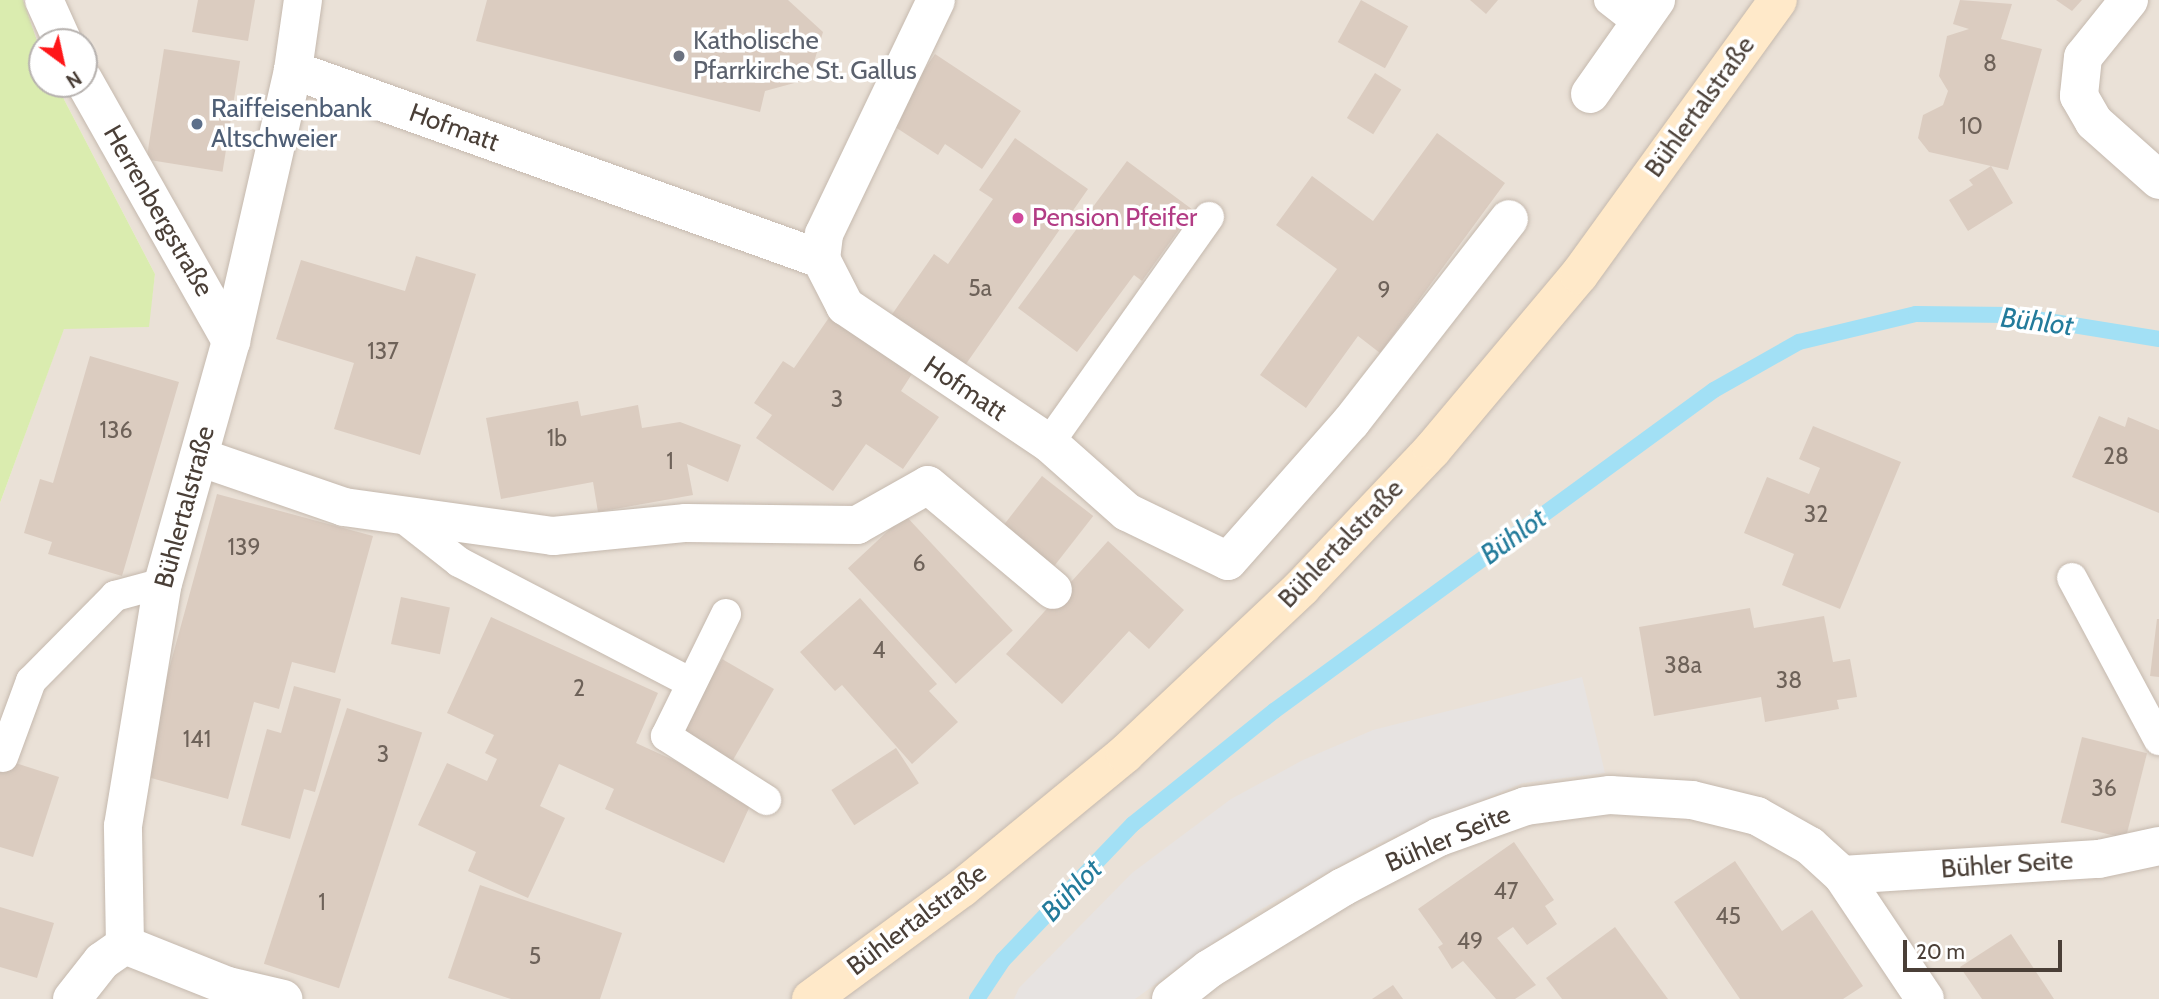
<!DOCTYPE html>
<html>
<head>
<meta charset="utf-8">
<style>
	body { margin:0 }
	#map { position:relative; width:2159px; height:999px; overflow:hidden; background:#f5f0e9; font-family:Cabin,sans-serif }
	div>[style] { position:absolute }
	.residential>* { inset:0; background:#eae1d7 }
	.green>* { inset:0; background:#daecaf }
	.parking>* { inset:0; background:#e7e3e1 }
	.stream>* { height:16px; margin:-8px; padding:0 8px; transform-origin:8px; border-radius:8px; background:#a2e0f5 }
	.building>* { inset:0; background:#dbccc0; transform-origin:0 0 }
	.roads { filter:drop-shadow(0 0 2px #c5b9ae) drop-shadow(0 0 2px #c5b9ae) }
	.service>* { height:30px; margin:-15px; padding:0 15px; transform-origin:15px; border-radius:15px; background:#fff }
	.minor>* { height:38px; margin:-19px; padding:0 19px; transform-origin:19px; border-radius:19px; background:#fff }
	.secondary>* { height:38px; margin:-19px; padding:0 19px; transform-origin:19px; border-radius:19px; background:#ffe9c9 }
	.dots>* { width:19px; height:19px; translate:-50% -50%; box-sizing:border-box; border:4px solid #fff; border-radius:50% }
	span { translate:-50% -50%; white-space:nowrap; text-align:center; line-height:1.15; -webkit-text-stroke:7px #fff; paint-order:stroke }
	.number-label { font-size:23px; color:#6e6259 }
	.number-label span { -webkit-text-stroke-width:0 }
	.worship-label { font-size:26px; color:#5b616d }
	.left { translate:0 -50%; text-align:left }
	.street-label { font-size:26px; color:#4a3f37 }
	.service-label { font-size:26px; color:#4e5e75 }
	.hotel-label { font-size:26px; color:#b23c85 }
	.water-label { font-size:28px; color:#237b9b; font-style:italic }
	.north { position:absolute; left:28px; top:28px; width:70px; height:70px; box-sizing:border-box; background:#fff; border:2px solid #b7b2af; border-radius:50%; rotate:147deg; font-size:19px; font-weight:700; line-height:28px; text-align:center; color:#4a3f37 }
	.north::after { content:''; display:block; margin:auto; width:24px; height:32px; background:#ff1618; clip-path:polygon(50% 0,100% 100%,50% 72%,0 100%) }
	.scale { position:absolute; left:1903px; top:940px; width:159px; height:32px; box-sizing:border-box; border:4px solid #4a3f37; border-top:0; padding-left:9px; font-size:21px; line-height:24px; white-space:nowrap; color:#4a3f37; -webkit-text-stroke:5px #fff; paint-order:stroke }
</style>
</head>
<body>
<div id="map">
	<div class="residential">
		<i style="clip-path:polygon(23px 0,2159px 0,2159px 999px,0 999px,0 503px,64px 328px,148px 327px,155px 274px,56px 84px,84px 84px,84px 42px,42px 42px,42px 55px)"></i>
	</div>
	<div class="green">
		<i style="clip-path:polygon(0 0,23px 0,42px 55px,42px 84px,56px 84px,155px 274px,149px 327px,64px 329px,0 503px)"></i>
	</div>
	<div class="parking">
		<i style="clip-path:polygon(1582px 677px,1605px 773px,1523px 783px,1380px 843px,1258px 911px,1135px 999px,1014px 999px,1019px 988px,1132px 873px,1231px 799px,1303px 760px,1373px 730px)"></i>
	</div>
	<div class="stream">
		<i style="left:977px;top:999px;width:47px;rotate:-56.3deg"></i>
		<i style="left:1003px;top:960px;width:188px;rotate:-46.3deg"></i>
		<i style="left:1133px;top:824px;width:181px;rotate:-38.7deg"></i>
		<i style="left:1274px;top:711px;width:545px;rotate:-36.11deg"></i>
		<i style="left:1714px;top:390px;width:98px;rotate:-29.5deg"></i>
		<i style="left:1799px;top:342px;width:120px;rotate:-13.5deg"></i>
		<i style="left:1916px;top:314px;width:95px;rotate:0.6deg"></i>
		<i style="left:2011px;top:315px;width:150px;rotate:9.2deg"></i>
	</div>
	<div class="building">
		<i style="clip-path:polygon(198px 0,255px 0,248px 41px,192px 32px)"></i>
		<i style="clip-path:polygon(487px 0,788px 0,823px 32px,809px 79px,765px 91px,760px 112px,476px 41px)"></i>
		<i style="left:1361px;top:0;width:54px;height:48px;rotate:29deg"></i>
		<i style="clip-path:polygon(1470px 0,1498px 0,1486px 14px)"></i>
		<i style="clip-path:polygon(1960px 0,2012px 4px,2001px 39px,2042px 49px,2008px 170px,1991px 166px,2013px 203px,1968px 231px,1949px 200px,1973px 185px,1969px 180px,1991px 166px,1929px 152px,1918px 138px,1923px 115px,1943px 105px,1948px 91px,1939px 76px,1947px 36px,1969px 29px,1953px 24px)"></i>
		<i style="clip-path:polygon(2056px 0,2082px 0,2072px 11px)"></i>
		<i style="left:164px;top:49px;width:77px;height:112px;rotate:9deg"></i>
		<i style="clip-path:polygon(935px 54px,1021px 111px,982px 169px,945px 144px,938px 155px,889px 123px)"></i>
		<i style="left:1375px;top:73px;width:31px;height:53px;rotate:32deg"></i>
		<i style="clip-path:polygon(1437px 133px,1505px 183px,1380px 353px,1358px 336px,1306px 408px,1260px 375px,1337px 269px,1276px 225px,1312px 176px,1373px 221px)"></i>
		<i style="clip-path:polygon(1015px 138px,1088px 189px,959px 374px,886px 323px,934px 254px,948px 264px,993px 199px,979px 190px)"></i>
		<i style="clip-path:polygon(1127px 161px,1193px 210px,1142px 281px,1134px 275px,1077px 352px,1018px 308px)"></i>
		<i style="clip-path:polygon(416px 256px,476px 274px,420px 455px,334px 429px,354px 363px,276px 339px,301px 260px,405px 291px)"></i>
		<i style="clip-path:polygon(835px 309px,917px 366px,901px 391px,939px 417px,903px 469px,866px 444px,833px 491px,756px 438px,772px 415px,754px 403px,783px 361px,794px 368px)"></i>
		<i style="clip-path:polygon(90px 356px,179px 382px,122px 576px,48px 554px,52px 542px,24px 533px,40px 479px,53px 483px)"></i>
		<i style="clip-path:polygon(578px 401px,581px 416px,638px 405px,642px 428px,680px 422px,741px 445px,728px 482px,687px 464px,693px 495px,598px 512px,593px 482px,501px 499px,486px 418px)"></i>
		<i style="clip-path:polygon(2099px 416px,2125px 427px,2128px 417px,2159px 430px,2159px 513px,2072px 477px)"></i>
		<i style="clip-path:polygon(1813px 426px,1901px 462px,1840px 609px,1782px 585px,1794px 554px,1744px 533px,1767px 477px,1809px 494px,1820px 468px,1799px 459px)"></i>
		<i style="left:1042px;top:476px;width:65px;height:63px;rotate:38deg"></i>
		<i style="clip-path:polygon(217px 494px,373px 536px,335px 673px,292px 662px,279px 709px,254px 702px,228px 799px,140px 775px)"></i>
		<i style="left:905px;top:515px;width:158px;height:78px;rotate:47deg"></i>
		<i style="clip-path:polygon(1108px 541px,1184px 610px,1149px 649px,1129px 631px,1062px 704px,1006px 654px)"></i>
		<i style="left:401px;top:597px;width:50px;height:48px;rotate:12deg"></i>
		<i style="clip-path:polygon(860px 598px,937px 684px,929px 691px,958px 722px,912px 764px,842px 685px,835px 691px,800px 652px)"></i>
		<i style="clip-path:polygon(1750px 608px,1754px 628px,1824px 616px,1833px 662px,1850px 659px,1857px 697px,1837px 700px,1839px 709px,1765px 722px,1761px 697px,1654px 716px,1639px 627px)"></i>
		<i style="clip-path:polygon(491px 617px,658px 693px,636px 743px,754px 797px,724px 863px,605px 809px,614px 789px,559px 764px,540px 806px,565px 818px,528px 898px,468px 871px,476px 852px,418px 825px,447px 763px,487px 781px,497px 759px,485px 753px,494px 735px,447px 713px)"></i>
		<i style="clip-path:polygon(2157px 619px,2159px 619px,2159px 677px,2150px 676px)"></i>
		<i style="left:722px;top:659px;width:60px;height:86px;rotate:30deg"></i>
		<i style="clip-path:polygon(294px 686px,341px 699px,315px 792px,304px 789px,290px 839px,241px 825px,267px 729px,281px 733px)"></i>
		<i style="left:347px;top:708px;width:79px;height:269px;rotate:18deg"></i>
		<i style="left:2082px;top:737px;width:67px;height:88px;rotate:14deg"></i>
		<i style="left:896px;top:748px;width:42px;height:77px;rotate:57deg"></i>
		<i style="clip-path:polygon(0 758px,59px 777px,33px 857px,0 847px)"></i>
		<i style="clip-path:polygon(1514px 842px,1554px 900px,1545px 906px,1557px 924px,1527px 945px,1513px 927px,1497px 938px,1536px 985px,1515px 999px,1496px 999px,1463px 961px,1452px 969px,1438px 947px,1443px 944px,1418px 909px)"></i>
		<i style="clip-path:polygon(1735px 861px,1782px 931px,1812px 910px,1863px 986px,1843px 999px,1740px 999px,1674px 902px)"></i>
		<i style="clip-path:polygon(480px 885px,622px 933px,600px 999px,511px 999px,448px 978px)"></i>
		<i style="clip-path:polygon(0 907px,54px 923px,37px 978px,0 967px)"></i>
		<i style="clip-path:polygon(1615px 927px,1668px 999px,1562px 999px,1546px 978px)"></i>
		<i style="clip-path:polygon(2011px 934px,2054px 999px,1982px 999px,1960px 967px)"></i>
		<i style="clip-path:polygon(1393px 985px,1403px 999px,1372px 999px)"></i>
	</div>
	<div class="roads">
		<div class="service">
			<i style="left:1609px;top:0;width:39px;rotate:38deg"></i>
			<i style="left:1049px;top:443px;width:277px;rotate:-54.7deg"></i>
			<i style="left:398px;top:514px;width:78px;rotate:38.2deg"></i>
			<i style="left:459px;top:562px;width:262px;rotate:27.5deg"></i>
			<i style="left:2072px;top:578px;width:184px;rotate:61.8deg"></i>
			<i style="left:726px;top:614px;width:136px;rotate:116.2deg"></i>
			<i style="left:666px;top:736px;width:119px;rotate:32.6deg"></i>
			<i style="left:3px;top:757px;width:81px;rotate:-69.8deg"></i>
			<i style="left:31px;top:681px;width:120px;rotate:-45.3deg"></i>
			<i style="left:115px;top:596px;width:50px;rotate:-15.2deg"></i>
		</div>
		<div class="minor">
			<i style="left:44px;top:0;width:46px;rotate:65.7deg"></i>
			<i style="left:2129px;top:0;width:73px;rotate:128.9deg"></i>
			<i style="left:2083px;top:57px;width:39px;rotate:96deg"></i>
			<i style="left:2079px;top:96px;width:30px;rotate:60deg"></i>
			<i style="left:2094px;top:122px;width:87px;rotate:41.7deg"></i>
			<i style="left:293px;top:70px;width:561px;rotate:19.7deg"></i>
			<i style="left:821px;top:259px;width:53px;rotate:62.9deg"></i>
			<i style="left:845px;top:306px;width:246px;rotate:33.9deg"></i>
			<i style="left:1049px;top:443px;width:104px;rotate:41.5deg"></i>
			<i style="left:1127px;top:512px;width:112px;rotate:25.9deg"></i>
			<i style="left:1228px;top:561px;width:186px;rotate:-48.5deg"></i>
			<i style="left:1351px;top:422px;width:257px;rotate:-52.1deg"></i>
			<i style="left:84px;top:81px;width:299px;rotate:60.5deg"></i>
			<i style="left:1590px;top:94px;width:115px;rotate:-54.9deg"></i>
			<i style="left:821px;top:259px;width:25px;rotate:-83deg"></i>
			<i style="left:824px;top:234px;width:259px;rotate:-64.4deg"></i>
			<i style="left:199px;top:457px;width:153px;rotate:19deg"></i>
			<i style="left:344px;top:507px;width:211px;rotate:7.9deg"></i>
			<i style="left:553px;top:536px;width:134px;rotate:-5.6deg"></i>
			<i style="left:686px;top:523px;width:171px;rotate:0.7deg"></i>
			<i style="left:857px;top:525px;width:81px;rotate:-29.4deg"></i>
			<i style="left:928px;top:485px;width:163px;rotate:40deg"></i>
			<i style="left:1842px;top:875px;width:257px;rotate:-3.6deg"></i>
			<i style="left:2099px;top:859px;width:61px;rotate:-12.2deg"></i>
			<i style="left:125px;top:945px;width:119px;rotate:-91deg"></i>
			<i style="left:123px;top:826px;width:246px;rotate:-80.7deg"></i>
			<i style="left:163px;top:583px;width:251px;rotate:-74.3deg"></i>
			<i style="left:231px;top:341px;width:278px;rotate:-77.1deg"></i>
			<i style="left:293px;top:70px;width:71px;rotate:-81.9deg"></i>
			<i style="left:125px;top:945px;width:111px;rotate:21.7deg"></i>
			<i style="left:228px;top:986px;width:57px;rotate:13.3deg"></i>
			<i style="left:72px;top:999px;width:48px;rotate:-51.7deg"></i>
			<i style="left:102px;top:961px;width:28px;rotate:-35deg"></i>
			<i style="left:1171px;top:999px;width:48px;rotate:-38.3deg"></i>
			<i style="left:1209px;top:969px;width:157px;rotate:-31.5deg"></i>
			<i style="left:1343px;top:887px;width:108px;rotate:-27.5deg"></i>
			<i style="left:1439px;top:837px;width:92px;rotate:-19.6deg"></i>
			<i style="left:1526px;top:806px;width:85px;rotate:-7.5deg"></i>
			<i style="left:1610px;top:795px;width:82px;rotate:3.5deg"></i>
			<i style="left:1692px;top:800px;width:67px;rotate:13.8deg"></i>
			<i style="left:1757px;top:816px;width:61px;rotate:29.5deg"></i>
			<i style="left:1810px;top:846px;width:43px;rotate:42.2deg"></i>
			<i style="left:1842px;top:875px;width:149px;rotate:56.2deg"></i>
		</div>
		<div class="secondary">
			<i style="left:811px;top:999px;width:187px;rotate:-36.3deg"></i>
			<i style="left:962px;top:888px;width:211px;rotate:-39.4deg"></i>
			<i style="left:1125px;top:754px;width:243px;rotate:-43.3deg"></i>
			<i style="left:1302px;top:587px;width:189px;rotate:-46.5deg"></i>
			<i style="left:1432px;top:450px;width:229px;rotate:-50deg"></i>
			<i style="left:1579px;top:275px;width:339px;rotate:-54.1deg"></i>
		</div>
	</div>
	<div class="dots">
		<i style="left:679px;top:56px;background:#6b7280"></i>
		<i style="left:197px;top:124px;background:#5c6f8a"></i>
		<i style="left:1018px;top:218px;background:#d1479c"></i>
	</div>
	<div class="number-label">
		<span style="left:1990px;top:63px">8</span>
		<span style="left:1971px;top:126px">10</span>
		<span style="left:980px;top:288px">5a</span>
		<span style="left:1384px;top:290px">9</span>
		<span style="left:383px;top:351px">137</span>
		<span style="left:837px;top:399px">3</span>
		<span style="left:116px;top:430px">136</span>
		<span style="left:557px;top:438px">1b</span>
		<span style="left:2116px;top:456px">28</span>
		<span style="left:670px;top:461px">1</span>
		<span style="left:1816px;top:514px">32</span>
		<span style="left:244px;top:547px">139</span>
		<span style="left:919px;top:563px">6</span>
		<span style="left:879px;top:650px">4</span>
		<span style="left:1683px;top:665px">38a</span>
		<span style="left:1789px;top:680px">38</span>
		<span style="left:579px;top:688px">2</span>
		<span style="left:197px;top:739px">141</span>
		<span style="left:383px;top:754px">3</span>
		<span style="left:2104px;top:788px">36</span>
		<span style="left:1506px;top:891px">47</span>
		<span style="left:322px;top:902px">1</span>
		<span style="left:1728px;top:916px">45</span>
		<span style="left:1470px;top:941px">49</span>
		<span style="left:535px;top:956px">5</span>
	</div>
	<div class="worship-label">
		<span class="left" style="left:693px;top:56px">Katholische<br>Pfarrkirche St. Gallus</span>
	</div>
	<div class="street-label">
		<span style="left:1700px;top:107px;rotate:-54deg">Bühlertalstraße</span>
		<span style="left:454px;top:128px;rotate:20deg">Hofmatt</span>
		<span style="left:158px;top:211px;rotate:60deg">Herrenbergstraße</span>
		<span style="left:965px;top:389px;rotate:34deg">Hofmatt</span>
		<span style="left:185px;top:507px;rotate:-75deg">Bühlertalstraße</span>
		<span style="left:1341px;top:544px;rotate:-46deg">Bühlertalstraße</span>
		<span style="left:1448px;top:839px;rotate:-23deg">Bühler Seite</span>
		<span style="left:2007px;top:865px;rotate:-4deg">Bühler Seite</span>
		<span style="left:917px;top:920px;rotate:-37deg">Bühlertalstraße</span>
	</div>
	<div class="service-label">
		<span class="left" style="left:211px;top:124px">Raiffeisenbank<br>Altschweier</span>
	</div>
	<div class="hotel-label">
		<span class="left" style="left:1032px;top:218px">Pension Pfeifer</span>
	</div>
	<div class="water-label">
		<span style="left:2037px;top:321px;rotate:7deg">Bühlot</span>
		<span style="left:1513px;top:536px;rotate:-36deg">Bühlot</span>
		<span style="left:1071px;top:890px;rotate:-46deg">Bühlot</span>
	</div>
	<div class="north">N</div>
	<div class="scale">20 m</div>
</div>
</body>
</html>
